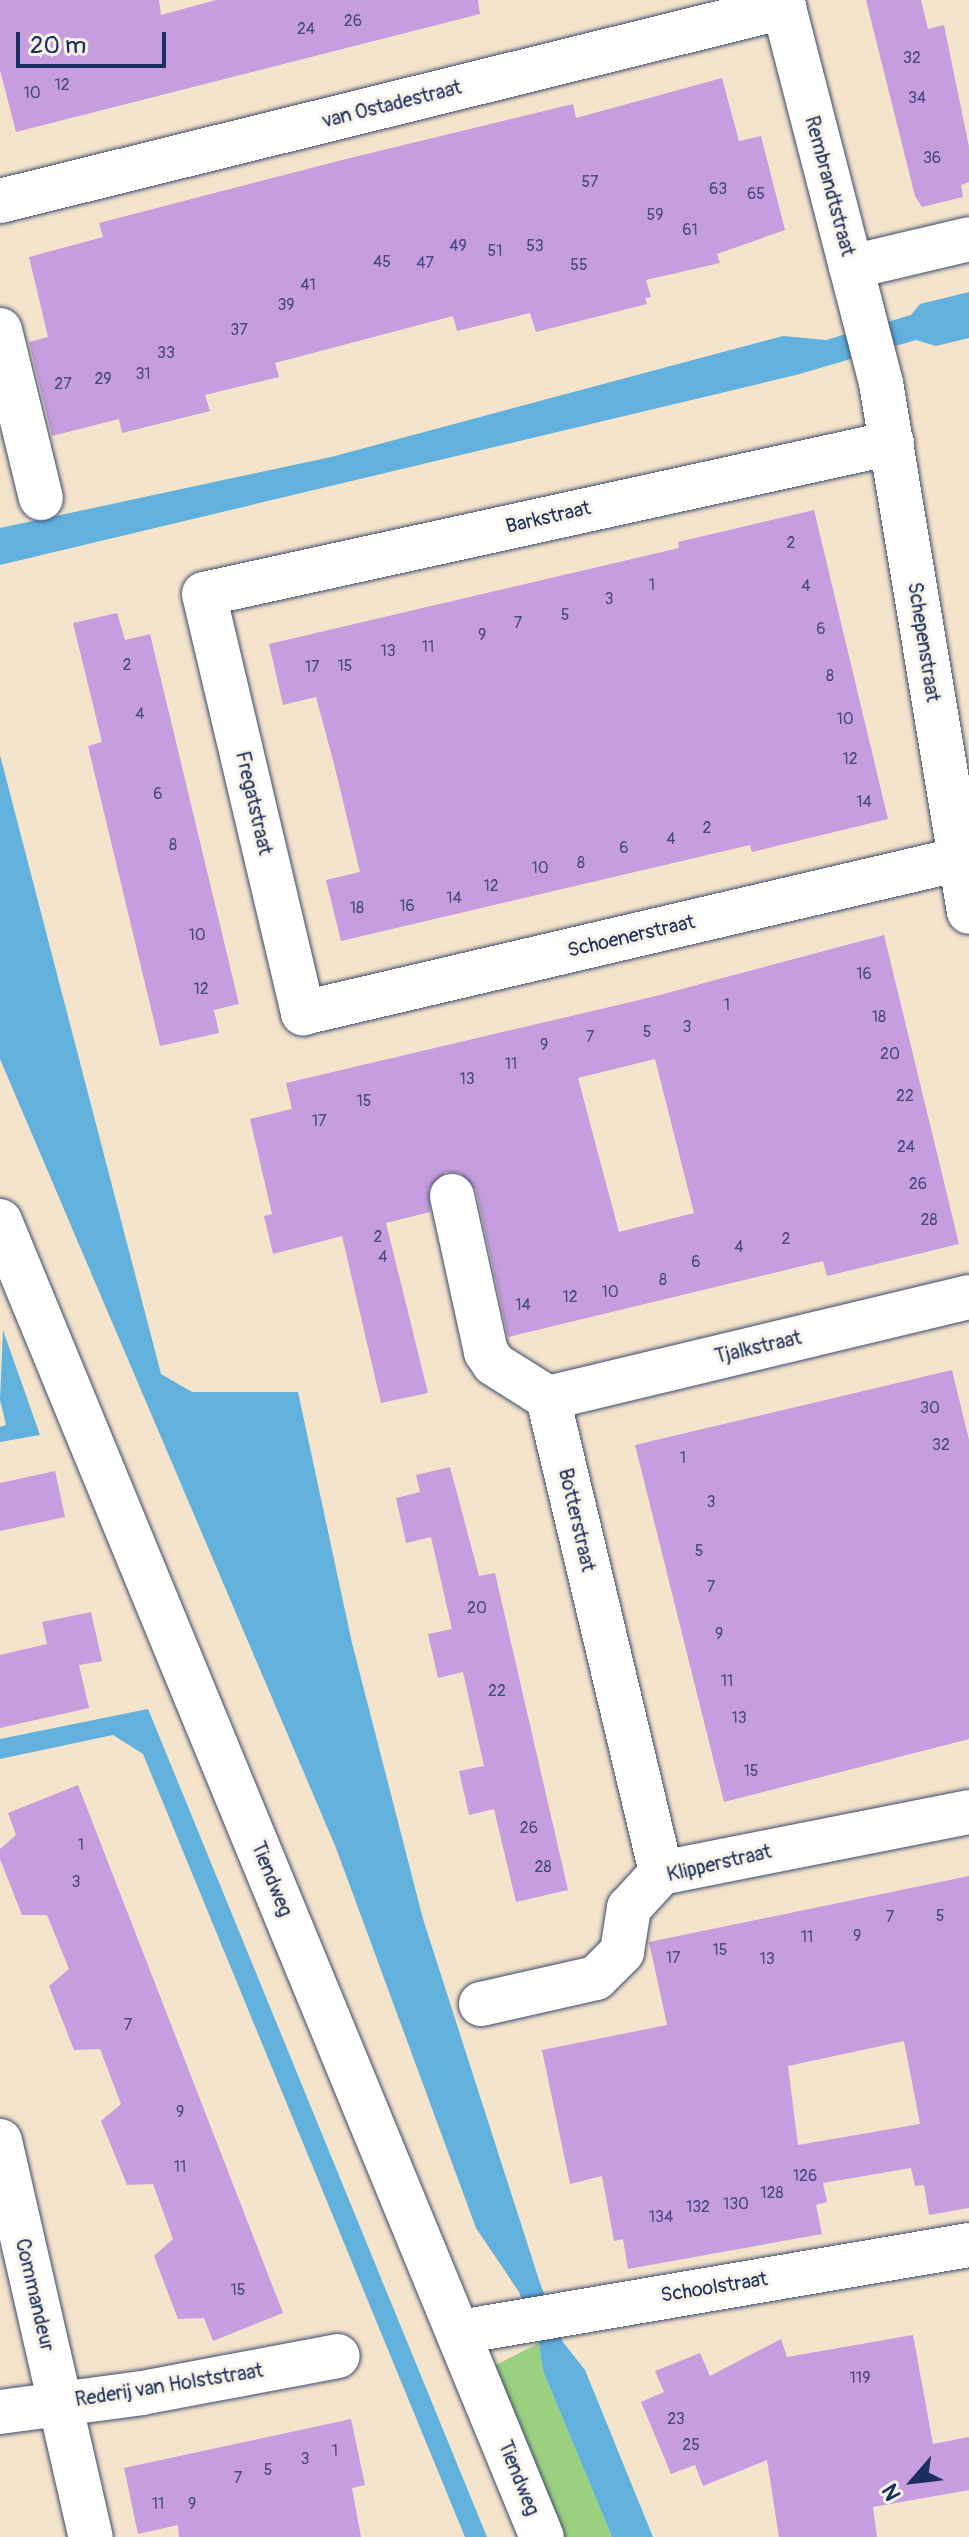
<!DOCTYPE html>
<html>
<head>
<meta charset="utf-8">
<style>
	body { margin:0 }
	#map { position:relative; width:969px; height:2537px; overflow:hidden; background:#f5e4cc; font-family:Pangolin,sans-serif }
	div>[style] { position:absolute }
	.green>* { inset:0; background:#9cd081 }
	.water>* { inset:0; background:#61b1dc }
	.building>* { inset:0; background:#c69dde }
	.roads { filter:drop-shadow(0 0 2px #3c4a6e) drop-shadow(0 0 2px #3c4a6e) }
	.minor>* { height:44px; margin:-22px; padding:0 22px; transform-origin:22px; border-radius:22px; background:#fff }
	span { translate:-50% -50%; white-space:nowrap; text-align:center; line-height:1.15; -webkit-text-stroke:6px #f7f3e8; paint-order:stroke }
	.number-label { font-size:16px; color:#464a7e }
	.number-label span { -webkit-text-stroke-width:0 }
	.street-label { font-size:20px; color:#1b2f5e }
	.north { position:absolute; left:873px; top:2441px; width:80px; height:80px; -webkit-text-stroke:6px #f7f3e8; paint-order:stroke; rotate:242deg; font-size:22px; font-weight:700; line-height:32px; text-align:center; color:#1b2f5e }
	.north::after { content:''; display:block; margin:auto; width:28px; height:36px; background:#1b2f5e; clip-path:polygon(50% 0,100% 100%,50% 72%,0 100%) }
	.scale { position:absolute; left:16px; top:32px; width:150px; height:36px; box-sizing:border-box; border:4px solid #1b2f5e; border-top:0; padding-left:10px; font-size:24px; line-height:28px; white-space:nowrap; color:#1b2f5e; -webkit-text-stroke:6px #f7f3e8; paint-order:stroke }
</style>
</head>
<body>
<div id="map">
	<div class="green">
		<i style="clip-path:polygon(539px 2343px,543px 2371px,612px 2537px,563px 2537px,494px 2366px)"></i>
	</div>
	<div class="water">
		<i style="clip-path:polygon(969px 292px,969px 338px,936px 346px,916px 340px,796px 375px,0 565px,0 528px,331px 457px,783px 336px,826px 340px,911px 315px,920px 304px)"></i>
		<i style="clip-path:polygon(0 755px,161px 1374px,192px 1392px,298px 1392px,352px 1643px,423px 1919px,540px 2283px,563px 2342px,585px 2370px,653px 2537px,612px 2537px,543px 2371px,539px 2343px,519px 2292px,476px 2228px,336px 1848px,0 1059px)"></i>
		<i style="clip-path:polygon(3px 1330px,40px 1435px,0 1442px,0 1427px,6px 1425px,0 1400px)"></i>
		<i style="clip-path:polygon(148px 1709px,487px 2537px,465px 2537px,143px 1754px,113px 1735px,0 1759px,0 1739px)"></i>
	</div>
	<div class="building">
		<i style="clip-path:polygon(0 0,159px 0,161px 15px,216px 0,478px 0,480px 14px,16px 132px,0 70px)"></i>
		<i style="clip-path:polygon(866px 0,921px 0,928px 29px,944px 25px,969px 147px,969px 182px,961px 185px,963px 197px,922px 207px,915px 196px)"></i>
		<i style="clip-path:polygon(722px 78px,739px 141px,761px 136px,785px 230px,717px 254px,720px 263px,646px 280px,651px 297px,645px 298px,647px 304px,536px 332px,530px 313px,457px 331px,453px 316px,275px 363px,279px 377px,205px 395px,210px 411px,122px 433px,119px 419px,52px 436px,29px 342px,48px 337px,29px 257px,103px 237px,99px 223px,350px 158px,573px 104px,576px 118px)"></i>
		<i style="clip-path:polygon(814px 510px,888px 819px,752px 852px,750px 845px,341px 941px,326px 880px,360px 872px,335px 768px,316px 697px,283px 705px,269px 644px,679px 548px,678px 542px)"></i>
		<i style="clip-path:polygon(117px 613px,125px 640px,150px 634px,239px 1004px,214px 1010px,219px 1033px,160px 1046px,88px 746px,102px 742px,73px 623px)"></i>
		<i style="clip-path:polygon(evenodd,884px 935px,959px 1244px,827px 1276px,823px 1261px,508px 1337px,476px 1190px,460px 1173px,446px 1172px,429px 1188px,430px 1212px,386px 1223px,428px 1393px,381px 1403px,342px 1236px,273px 1254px,264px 1216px,272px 1214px,250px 1119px,292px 1109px,286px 1083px,652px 997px,884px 935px,655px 1059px,694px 1213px,619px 1232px,578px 1078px,655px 1059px)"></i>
		<i style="clip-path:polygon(952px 1370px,969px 1440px,969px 1739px,724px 1802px,635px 1445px)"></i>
		<i style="clip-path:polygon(450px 1467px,479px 1576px,495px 1573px,568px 1890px,516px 1902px,494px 1809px,469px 1815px,459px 1771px,484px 1766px,463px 1672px,438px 1678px,428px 1634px,452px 1629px,431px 1537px,406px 1543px,396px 1498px,420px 1492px,416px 1475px)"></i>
		<i style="clip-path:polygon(55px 1471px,65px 1517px,0 1531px,0 1483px)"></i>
		<i style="clip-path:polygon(91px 1612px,102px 1661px,79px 1665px,89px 1708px,0 1728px,0 1655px,47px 1644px,42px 1622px)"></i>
		<i style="clip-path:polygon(78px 1785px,283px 2313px,213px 2341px,204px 2318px,178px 2319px,154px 2256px,173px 2239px,153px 2184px,127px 2185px,101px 2121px,121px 2104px,100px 2049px,74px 2050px,49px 1986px,69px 1969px,47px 1915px,22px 1915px,0 1859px,0 1849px,16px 1835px,8px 1813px)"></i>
		<i style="clip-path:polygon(evenodd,969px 1876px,969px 2208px,929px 2215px,924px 2185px,915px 2186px,911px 2168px,823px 2183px,827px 2202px,816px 2205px,822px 2234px,628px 2269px,623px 2239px,614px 2241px,602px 2176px,570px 2184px,542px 2050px,667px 2025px,649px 1942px,969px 1876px,904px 2041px,920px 2124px,798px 2145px,788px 2066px,904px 2041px)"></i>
		<i style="clip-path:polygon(913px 2335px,933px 2444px,969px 2437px,969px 2490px,873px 2507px,877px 2537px,779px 2537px,767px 2460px,703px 2486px,695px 2465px,671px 2474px,641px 2402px,664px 2392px,655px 2371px,700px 2353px,710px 2376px,781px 2339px,787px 2357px)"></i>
		<i style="clip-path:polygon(351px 2419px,365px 2485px,352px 2488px,361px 2537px,179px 2537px,178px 2525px,138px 2534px,124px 2468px)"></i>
	</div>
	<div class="roads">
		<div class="minor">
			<i style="left:782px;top:0;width:396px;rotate:75.5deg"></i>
			<i style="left:881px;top:383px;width:536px;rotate:80.56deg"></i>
			<i style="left:0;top:201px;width:808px;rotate:-13.9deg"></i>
			<i style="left:851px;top:267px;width:121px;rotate:-13.3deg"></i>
			<i style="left:0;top:330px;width:173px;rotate:76.3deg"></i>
			<i style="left:892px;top:443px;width:704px;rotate:167.62deg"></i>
			<i style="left:204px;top:594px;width:431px;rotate:76.7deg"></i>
			<i style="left:303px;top:1013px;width:675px;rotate:-13.19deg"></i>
			<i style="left:452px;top:1196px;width:160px;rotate:77.7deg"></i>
			<i style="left:486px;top:1352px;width:14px;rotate:56deg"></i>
			<i style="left:494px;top:1364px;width:64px;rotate:32.2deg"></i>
			<i style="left:548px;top:1398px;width:488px;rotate:76.6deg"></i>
			<i style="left:0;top:1221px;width:1423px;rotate:67.62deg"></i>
			<i style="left:548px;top:1398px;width:433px;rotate:-13.5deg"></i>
			<i style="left:481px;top:2004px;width:118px;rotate:-12.7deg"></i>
			<i style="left:596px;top:1978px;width:37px;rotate:-45deg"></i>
			<i style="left:622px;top:1952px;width:45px;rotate:-81deg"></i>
			<i style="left:629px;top:1908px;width:47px;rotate:-47.6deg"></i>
			<i style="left:661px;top:1873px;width:314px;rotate:-11.2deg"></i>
			<i style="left:0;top:2141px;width:406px;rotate:77.1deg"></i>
			<i style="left:460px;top:2332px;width:516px;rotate:-9.7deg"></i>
			<i style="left:0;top:2412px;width:143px;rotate:-7.6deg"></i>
			<i style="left:142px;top:2393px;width:199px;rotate:-10.7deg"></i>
		</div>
	</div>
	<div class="number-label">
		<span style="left:353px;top:21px">26</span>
		<span style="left:306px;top:29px">24</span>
		<span style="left:912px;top:58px">32</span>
		<span style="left:62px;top:85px">12</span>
		<span style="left:32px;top:93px">10</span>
		<span style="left:917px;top:98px">34</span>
		<span style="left:932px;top:158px">36</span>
		<span style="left:590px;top:182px">57</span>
		<span style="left:718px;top:189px">63</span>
		<span style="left:756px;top:194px">65</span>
		<span style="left:655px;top:215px">59</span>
		<span style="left:690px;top:230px">61</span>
		<span style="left:458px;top:246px">49</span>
		<span style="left:535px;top:246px">53</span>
		<span style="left:495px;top:251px">51</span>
		<span style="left:382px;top:262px">45</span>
		<span style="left:425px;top:263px">47</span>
		<span style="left:579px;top:265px">55</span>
		<span style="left:308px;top:285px">41</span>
		<span style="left:286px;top:305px">39</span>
		<span style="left:239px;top:330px">37</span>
		<span style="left:166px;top:353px">33</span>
		<span style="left:143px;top:374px">31</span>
		<span style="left:103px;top:379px">29</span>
		<span style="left:63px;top:384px">27</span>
		<span style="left:791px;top:543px">2</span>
		<span style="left:652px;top:585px">1</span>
		<span style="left:806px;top:586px">4</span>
		<span style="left:609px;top:599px">3</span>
		<span style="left:565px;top:615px">5</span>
		<span style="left:518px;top:623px">7</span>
		<span style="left:821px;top:629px">6</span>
		<span style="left:482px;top:635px">9</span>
		<span style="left:428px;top:647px">11</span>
		<span style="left:388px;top:651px">13</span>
		<span style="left:127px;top:665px">2</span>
		<span style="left:345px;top:666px">15</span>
		<span style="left:312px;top:667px">17</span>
		<span style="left:830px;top:676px">8</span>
		<span style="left:140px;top:714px">4</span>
		<span style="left:845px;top:719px">10</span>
		<span style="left:850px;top:759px">12</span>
		<span style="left:158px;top:794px">6</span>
		<span style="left:864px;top:802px">14</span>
		<span style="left:707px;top:828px">2</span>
		<span style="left:671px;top:839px">4</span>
		<span style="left:173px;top:845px">8</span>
		<span style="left:624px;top:848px">6</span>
		<span style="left:581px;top:863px">8</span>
		<span style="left:540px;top:868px">10</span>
		<span style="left:491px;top:886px">12</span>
		<span style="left:454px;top:898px">14</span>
		<span style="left:407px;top:906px">16</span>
		<span style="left:357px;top:908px">18</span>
		<span style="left:197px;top:935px">10</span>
		<span style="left:864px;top:974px">16</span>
		<span style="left:201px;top:989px">12</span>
		<span style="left:727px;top:1005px">1</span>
		<span style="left:879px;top:1017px">18</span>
		<span style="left:687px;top:1027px">3</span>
		<span style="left:647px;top:1032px">5</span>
		<span style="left:590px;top:1037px">7</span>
		<span style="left:544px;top:1045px">9</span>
		<span style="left:890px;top:1054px">20</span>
		<span style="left:511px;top:1064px">11</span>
		<span style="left:467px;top:1079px">13</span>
		<span style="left:905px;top:1096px">22</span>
		<span style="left:364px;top:1101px">15</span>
		<span style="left:319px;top:1121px">17</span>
		<span style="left:906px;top:1147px">24</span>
		<span style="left:918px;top:1184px">26</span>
		<span style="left:929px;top:1220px">28</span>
		<span style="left:378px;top:1237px">2</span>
		<span style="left:786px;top:1239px">2</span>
		<span style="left:739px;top:1247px">4</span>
		<span style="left:383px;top:1257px">4</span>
		<span style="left:696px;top:1262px">6</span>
		<span style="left:663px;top:1280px">8</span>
		<span style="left:610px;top:1292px">10</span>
		<span style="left:570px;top:1297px">12</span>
		<span style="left:523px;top:1305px">14</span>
		<span style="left:930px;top:1408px">30</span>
		<span style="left:941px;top:1445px">32</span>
		<span style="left:683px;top:1458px">1</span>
		<span style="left:711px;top:1502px">3</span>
		<span style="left:699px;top:1551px">5</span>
		<span style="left:711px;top:1587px">7</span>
		<span style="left:477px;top:1608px">20</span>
		<span style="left:719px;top:1634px">9</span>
		<span style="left:727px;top:1681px">11</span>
		<span style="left:497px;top:1691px">22</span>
		<span style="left:739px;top:1718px">13</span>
		<span style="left:751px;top:1771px">15</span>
		<span style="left:529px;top:1828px">26</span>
		<span style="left:81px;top:1845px">1</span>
		<span style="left:543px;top:1867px">28</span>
		<span style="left:76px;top:1882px">3</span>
		<span style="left:940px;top:1916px">5</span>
		<span style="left:890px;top:1917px">7</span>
		<span style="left:857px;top:1936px">9</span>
		<span style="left:807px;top:1937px">11</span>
		<span style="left:720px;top:1950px">15</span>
		<span style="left:673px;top:1958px">17</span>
		<span style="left:767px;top:1959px">13</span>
		<span style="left:128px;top:2025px">7</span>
		<span style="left:180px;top:2112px">9</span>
		<span style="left:180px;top:2167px">11</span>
		<span style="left:805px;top:2176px">126</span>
		<span style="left:772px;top:2193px">128</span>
		<span style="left:736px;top:2204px">130</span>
		<span style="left:698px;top:2207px">132</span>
		<span style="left:661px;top:2217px">134</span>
		<span style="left:238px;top:2290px">15</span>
		<span style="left:860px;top:2378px">119</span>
		<span style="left:676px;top:2419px">23</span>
		<span style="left:691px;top:2445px">25</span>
		<span style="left:335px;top:2451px">1</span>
		<span style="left:305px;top:2459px">3</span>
		<span style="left:268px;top:2470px">5</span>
		<span style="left:238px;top:2478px">7</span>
		<span style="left:158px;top:2504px">11</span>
		<span style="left:192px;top:2504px">9</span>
	</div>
	<div class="street-label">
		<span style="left:392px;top:104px;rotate:-14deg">van Ostadestraat</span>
		<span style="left:830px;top:186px;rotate:75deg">Rembrandtstraat</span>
		<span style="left:548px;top:517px;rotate:-13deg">Barkstraat</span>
		<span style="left:924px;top:642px;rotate:81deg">Schepenstraat</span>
		<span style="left:254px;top:803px;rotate:77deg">Fregatstraat</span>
		<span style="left:631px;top:936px;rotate:-13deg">Schoenerstraat</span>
		<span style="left:758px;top:1347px;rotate:-13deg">Tjalkstraat</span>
		<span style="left:577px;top:1520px;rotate:77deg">Botterstraat</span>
		<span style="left:719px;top:1863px;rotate:-13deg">Klipperstraat</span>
		<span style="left:272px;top:1879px;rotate:68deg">Tiendweg</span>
		<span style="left:714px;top:2287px;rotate:-9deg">Schoolstraat</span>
		<span style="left:35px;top:2295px;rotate:77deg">Commandeur</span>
		<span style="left:169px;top:2385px;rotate:-9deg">Rederij van Holststraat</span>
		<span style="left:519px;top:2478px;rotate:68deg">Tiendweg</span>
	</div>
	<div class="north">N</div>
	<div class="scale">20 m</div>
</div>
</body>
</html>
